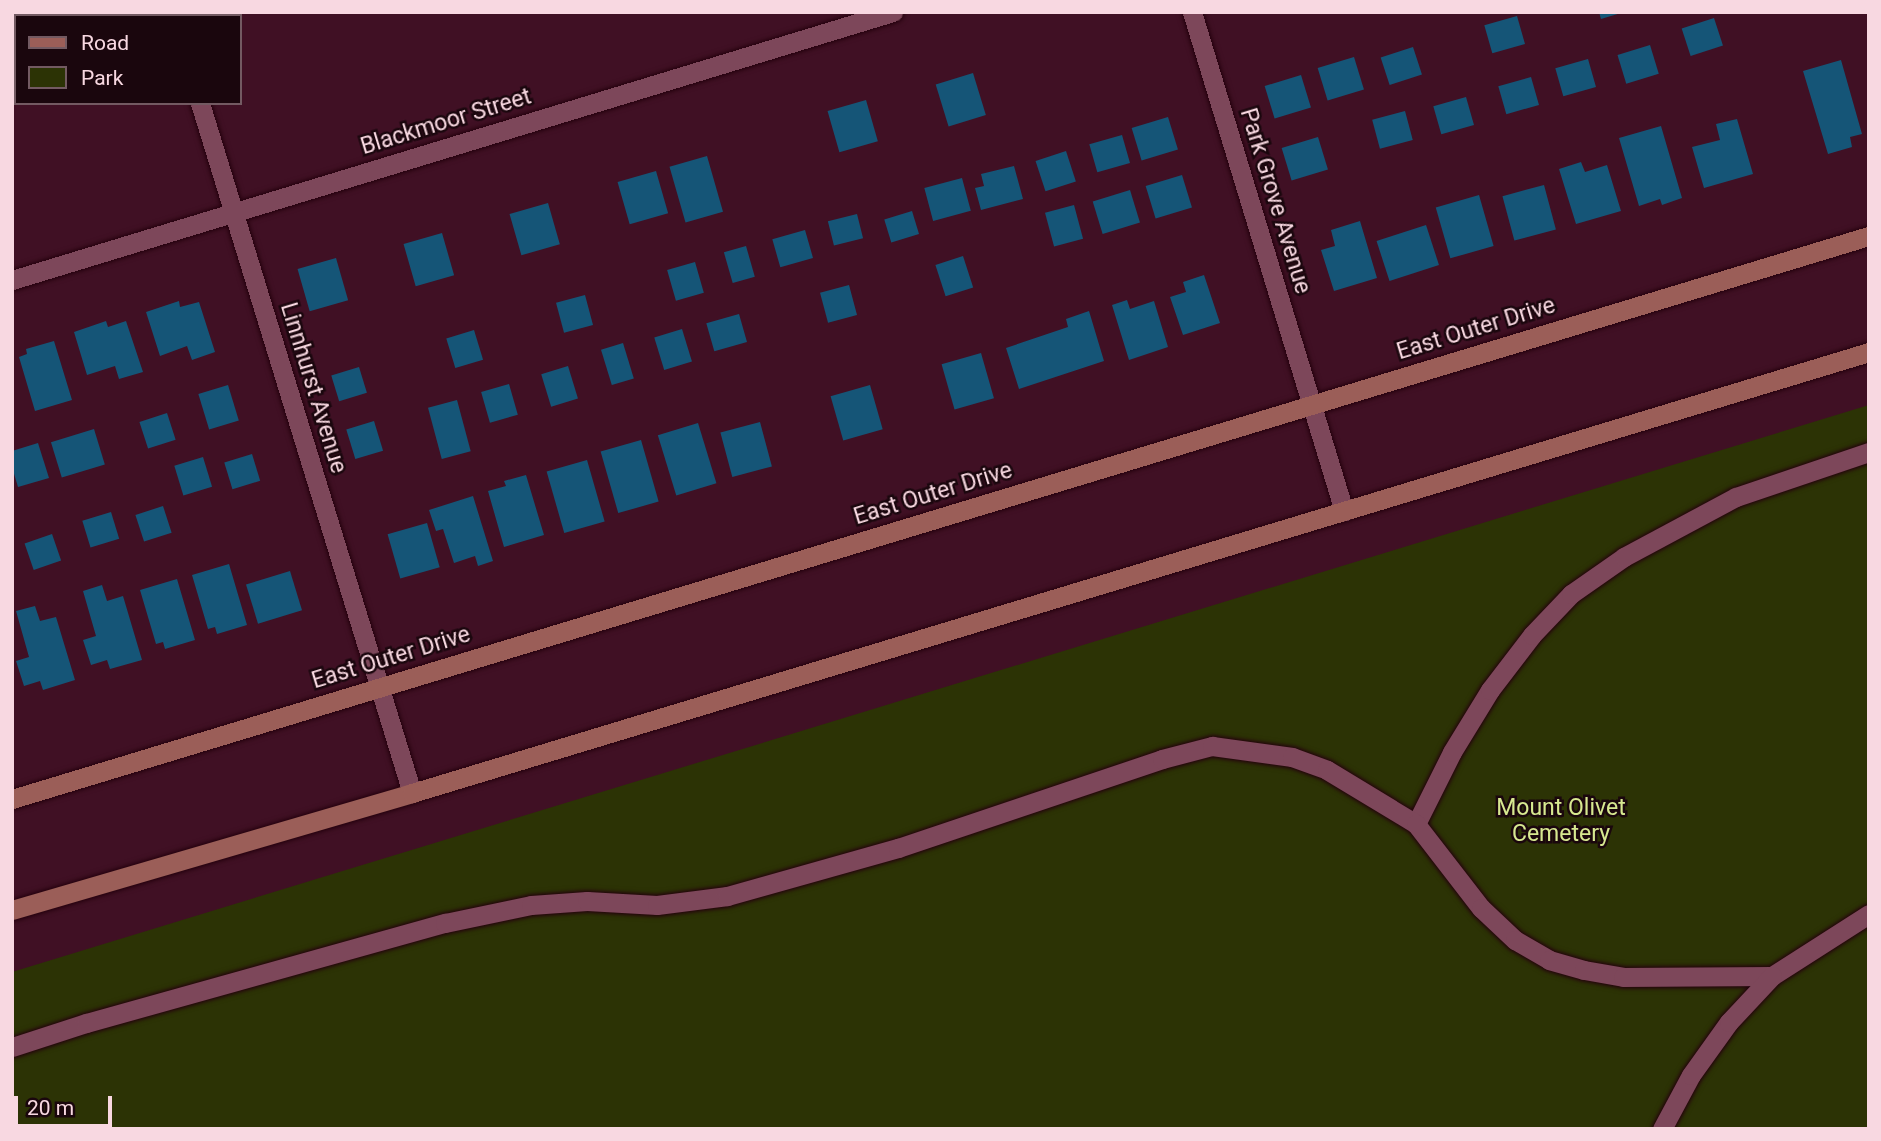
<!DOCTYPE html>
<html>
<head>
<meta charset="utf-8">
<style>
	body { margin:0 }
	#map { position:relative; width:1881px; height:1141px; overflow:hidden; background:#401024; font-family:Roboto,sans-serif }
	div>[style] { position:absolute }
	.green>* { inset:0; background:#2c3305 }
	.building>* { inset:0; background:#155577; transform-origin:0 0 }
	.roads { filter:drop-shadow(0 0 2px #24000d) drop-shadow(0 0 2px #24000d) }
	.service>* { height:19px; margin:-9.5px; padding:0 9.5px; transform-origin:9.5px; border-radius:9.5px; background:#7d475a }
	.minor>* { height:19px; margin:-9.5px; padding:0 9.5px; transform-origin:9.5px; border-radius:9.5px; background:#7d475a }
	.secondary>* { height:19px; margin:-9.5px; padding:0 9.5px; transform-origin:9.5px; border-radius:9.5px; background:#9b5e58 }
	span { translate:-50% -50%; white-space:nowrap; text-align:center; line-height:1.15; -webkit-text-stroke:5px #1a060d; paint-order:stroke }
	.street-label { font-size:23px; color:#f8d8e1 }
	.park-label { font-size:23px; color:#d7e890 }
	.frame { position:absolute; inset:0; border:14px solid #f8d8e1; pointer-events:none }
	.legend { position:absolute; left:14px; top:14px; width:228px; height:91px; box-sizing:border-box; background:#1a060d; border:2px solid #735a62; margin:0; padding:9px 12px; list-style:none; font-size:21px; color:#f8d8e1 }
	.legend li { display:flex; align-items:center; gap:14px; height:35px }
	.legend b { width:35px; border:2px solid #735a62 }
	.scale { position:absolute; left:14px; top:1096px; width:98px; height:32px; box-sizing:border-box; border:4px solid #f8d8e1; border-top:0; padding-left:9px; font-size:21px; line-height:24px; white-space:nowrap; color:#f8d8e1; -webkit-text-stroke:5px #1a060d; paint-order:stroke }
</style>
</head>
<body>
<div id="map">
	<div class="green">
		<i style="clip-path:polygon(1869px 405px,1869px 1129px,12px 1129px,12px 972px)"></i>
	</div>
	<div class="building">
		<i style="clip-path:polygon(1599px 12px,1621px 12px,1621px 13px,1601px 19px)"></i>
		<i style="left:1517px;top:16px;width:29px;height:34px;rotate:74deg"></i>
		<i style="left:1714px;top:18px;width:29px;height:34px;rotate:72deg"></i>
		<i style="left:1650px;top:45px;width:30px;height:34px;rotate:73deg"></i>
		<i style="left:1413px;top:47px;width:29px;height:34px;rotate:72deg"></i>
		<i style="left:1354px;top:57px;width:34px;height:38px;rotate:73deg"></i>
		<i style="left:1588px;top:59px;width:29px;height:34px;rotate:74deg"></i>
		<i style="clip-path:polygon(1841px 60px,1862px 134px,1850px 137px,1852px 147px,1828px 154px,1803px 71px)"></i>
		<i style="left:973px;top:73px;width:44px;height:39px;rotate:73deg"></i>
		<i style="left:1301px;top:75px;width:34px;height:38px;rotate:73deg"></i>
		<i style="left:1531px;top:77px;width:29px;height:34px;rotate:74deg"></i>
		<i style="left:1466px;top:97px;width:29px;height:34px;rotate:74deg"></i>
		<i style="left:866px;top:100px;width:43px;height:40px;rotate:74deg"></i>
		<i style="left:1405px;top:111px;width:30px;height:34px;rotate:75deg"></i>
		<i style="left:1168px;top:117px;width:34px;height:38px;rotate:73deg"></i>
		<i style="clip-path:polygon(1737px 119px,1753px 174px,1704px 188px,1692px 147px,1720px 140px,1716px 124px)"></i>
		<i style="clip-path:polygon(1661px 126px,1682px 198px,1662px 205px,1660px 199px,1639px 206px,1619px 138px)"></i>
		<i style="left:1122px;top:135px;width:29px;height:34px;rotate:74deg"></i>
		<i style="left:1318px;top:137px;width:34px;height:38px;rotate:73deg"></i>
		<i style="left:1066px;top:151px;width:32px;height:32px;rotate:72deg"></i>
		<i style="left:707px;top:156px;width:58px;height:39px;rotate:74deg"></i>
		<i style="clip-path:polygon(1581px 162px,1585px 172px,1607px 165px,1621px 211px,1576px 224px,1559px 169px)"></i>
		<i style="clip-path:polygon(1014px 166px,1023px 199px,981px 210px,975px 188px,984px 186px,981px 174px)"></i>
		<i style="left:656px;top:171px;width:44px;height:40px;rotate:74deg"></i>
		<i style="left:1182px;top:175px;width:34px;height:38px;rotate:73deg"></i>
		<i style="left:962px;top:178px;width:34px;height:39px;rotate:75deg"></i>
		<i style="left:1544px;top:185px;width:46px;height:43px;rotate:75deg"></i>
		<i style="left:1130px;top:190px;width:34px;height:39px;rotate:73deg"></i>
		<i style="left:1479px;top:195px;width:53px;height:45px;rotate:74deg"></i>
		<i style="left:548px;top:203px;width:43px;height:40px;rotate:74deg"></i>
		<i style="left:1074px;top:205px;width:35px;height:30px;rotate:75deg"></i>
		<i style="left:912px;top:211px;width:24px;height:29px;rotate:73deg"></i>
		<i style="left:857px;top:214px;width:25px;height:30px;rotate:76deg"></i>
		<i style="clip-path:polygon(1360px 221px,1377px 278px,1334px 291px,1321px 250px,1335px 246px,1331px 230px)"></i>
		<i style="left:1426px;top:225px;width:42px;height:52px;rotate:72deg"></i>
		<i style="left:805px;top:230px;width:29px;height:34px;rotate:74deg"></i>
		<i style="left:442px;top:233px;width:44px;height:40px;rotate:74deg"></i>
		<i style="left:746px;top:246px;width:32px;height:23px;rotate:74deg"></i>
		<i style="left:963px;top:256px;width:33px;height:29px;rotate:72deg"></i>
		<i style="left:336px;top:258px;width:44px;height:40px;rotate:74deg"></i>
		<i style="left:695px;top:262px;width:32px;height:29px;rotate:74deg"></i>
		<i style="clip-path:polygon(1204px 275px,1220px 323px,1183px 335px,1170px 297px,1186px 292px,1183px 282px)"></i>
		<i style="left:849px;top:285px;width:31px;height:30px;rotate:75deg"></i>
		<i style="left:585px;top:295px;width:31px;height:30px;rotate:75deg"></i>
		<i style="clip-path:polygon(1127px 300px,1130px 309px,1154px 301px,1168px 347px,1129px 360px,1112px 305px)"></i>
		<i style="clip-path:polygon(179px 301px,180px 307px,199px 302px,215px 352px,192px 360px,187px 346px,160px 356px,146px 312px)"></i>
		<i style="clip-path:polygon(1089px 311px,1104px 361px,1019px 389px,1006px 348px,1068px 327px,1066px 319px)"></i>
		<i style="left:739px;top:314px;width:29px;height:34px;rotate:74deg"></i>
		<i style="clip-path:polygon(106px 321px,108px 327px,126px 321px,143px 372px,119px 379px,115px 366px,87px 375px,74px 332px)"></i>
		<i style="left:682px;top:329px;width:34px;height:29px;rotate:73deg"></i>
		<i style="left:474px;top:330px;width:31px;height:29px;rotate:73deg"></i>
		<i style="clip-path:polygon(54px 341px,72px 400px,35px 411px,19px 357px,27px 354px,26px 349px)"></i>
		<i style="left:623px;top:343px;width:37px;height:23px;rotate:73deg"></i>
		<i style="left:981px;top:353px;width:47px;height:41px;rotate:74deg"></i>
		<i style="left:568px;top:366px;width:34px;height:28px;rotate:73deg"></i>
		<i style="left:359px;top:367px;width:27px;height:29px;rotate:73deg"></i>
		<i style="left:509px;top:384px;width:32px;height:29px;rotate:74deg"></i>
		<i style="left:228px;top:385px;width:37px;height:31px;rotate:73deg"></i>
		<i style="left:870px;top:385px;width:46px;height:41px;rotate:74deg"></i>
		<i style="left:457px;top:400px;width:53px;height:30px;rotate:75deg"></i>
		<i style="left:167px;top:413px;width:28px;height:29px;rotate:72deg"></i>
		<i style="left:374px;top:421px;width:31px;height:29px;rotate:73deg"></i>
		<i style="left:760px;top:422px;width:46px;height:41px;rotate:75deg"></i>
		<i style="left:698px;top:423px;width:63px;height:42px;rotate:73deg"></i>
		<i style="left:94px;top:429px;width:37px;height:45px;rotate:73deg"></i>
		<i style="left:641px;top:440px;width:64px;height:42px;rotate:74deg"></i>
		<i style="clip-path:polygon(38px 443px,49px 478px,18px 487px,12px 467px,12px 451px)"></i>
		<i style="left:252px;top:454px;width:28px;height:29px;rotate:73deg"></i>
		<i style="left:203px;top:457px;width:31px;height:30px;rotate:73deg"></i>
		<i style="left:587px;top:460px;width:64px;height:42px;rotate:74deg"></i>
		<i style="clip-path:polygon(526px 475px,544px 535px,504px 547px,488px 491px,506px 486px,504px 481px)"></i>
		<i style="clip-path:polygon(473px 496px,493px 561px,478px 566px,475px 556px,454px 563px,443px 529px,436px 531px,429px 510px)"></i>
		<i style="left:163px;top:506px;width:28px;height:29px;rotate:72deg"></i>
		<i style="left:111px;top:512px;width:28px;height:30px;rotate:73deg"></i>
		<i style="left:427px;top:523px;width:46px;height:41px;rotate:74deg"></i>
		<i style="left:52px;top:534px;width:28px;height:29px;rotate:71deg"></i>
		<i style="clip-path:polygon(229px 564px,247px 625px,217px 634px,215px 627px,208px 629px,192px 575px)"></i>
		<i style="left:290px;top:571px;width:41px;height:46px;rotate:73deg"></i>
		<i style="clip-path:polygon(177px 579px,195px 640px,165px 649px,163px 642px,156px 644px,140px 590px)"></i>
		<i style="clip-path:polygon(102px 585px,107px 601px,123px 596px,142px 660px,110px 669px,107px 660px,91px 665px,83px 640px,96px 636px,83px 591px)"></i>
		<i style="clip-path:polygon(35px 606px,40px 621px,56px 617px,75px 680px,43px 690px,40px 681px,24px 686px,16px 661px,29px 657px,16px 611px)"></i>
	</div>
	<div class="roads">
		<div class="service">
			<i style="left:1416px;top:824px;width:80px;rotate:-63.4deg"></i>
			<i style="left:1452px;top:752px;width:73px;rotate:-58.5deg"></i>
			<i style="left:1490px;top:690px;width:69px;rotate:-52.6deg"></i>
			<i style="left:1532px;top:635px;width:57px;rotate:-46.4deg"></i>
			<i style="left:1571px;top:594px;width:65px;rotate:-34.9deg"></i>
			<i style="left:1624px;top:557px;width:127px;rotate:-28.2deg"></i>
			<i style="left:1736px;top:497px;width:140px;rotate:-18.7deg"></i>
			<i style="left:12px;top:1047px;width:78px;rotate:-18deg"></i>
			<i style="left:86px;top:1023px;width:373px;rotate:-15.6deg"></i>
			<i style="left:445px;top:923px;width:88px;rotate:-11.8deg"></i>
			<i style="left:531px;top:905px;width:56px;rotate:-4.1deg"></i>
			<i style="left:587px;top:901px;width:70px;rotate:3.3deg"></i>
			<i style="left:657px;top:905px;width:71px;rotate:-7.3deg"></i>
			<i style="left:727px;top:896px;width:178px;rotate:-15.7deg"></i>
			<i style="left:898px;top:848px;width:279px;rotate:-18.6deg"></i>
			<i style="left:1162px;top:759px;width:52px;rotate:-14.6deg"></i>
			<i style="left:1212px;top:746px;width:81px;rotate:7.8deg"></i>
			<i style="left:1292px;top:757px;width:37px;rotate:20deg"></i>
			<i style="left:1327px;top:770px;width:104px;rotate:31.2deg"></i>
			<i style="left:1416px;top:824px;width:106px;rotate:52.3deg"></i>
			<i style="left:1481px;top:908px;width:47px;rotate:43.3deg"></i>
			<i style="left:1515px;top:940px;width:39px;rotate:30deg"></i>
			<i style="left:1549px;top:960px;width:36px;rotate:16deg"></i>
			<i style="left:1584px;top:970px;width:40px;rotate:10deg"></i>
			<i style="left:1623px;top:977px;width:149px;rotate:-0.4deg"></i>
			<i style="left:1772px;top:976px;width:115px;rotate:-32.6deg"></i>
			<i style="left:1662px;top:1129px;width:61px;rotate:-61.8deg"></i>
			<i style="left:1691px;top:1075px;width:65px;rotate:-54.4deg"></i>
			<i style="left:1729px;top:1022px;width:63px;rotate:-46.9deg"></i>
		</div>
		<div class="minor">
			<i style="left:172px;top:12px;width:4px;rotate:76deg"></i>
			<i style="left:1192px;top:12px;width:522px;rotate:73.06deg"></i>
			<i style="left:200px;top:103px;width:722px;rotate:72.92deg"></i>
			<i style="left:12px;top:280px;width:921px;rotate:-16.92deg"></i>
		</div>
		<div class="secondary">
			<i style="left:12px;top:799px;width:1940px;rotate:-16.87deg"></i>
			<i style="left:12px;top:910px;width:417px;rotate:-16.3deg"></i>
			<i style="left:412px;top:793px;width:1522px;rotate:-16.84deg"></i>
		</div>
	</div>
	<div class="street-label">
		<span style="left:446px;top:122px;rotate:-17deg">Blackmoor Street</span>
		<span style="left:1275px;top:201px;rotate:73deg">Park Grove Avenue</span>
		<span style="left:1476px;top:329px;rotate:-17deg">East Outer Drive</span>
		<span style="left:313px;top:388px;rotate:73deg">Linnhurst Avenue</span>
		<span style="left:933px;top:494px;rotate:-17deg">East Outer Drive</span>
		<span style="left:391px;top:658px;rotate:-17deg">East Outer Drive</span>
	</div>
	<div class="park-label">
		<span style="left:1561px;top:821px">Mount Olivet<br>Cemetery</span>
	</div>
	<div class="frame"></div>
	<ul class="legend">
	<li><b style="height:9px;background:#9b5e58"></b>Road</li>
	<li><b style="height:19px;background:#2c3305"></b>Park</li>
	</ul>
	<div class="scale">20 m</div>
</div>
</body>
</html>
